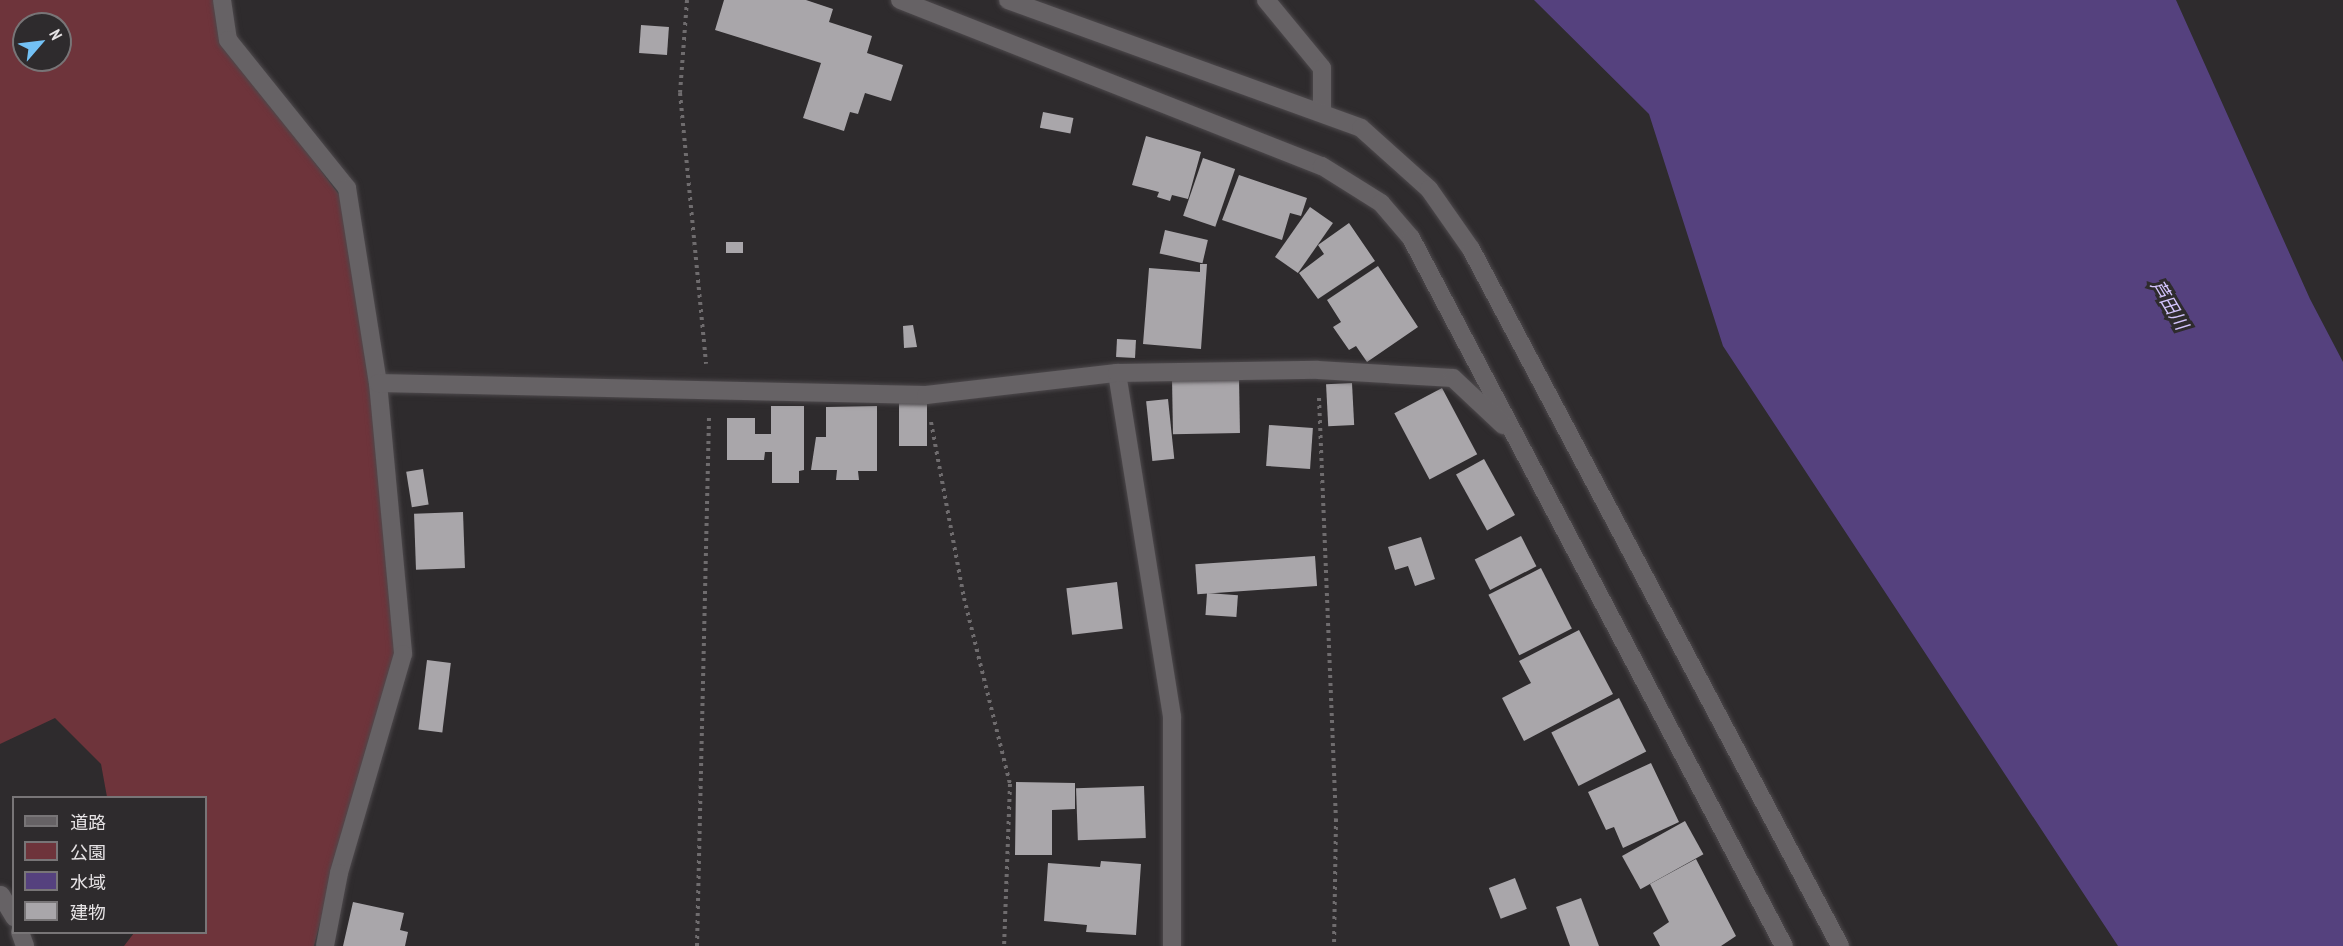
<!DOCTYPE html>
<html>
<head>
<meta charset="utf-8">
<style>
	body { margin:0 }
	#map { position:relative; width:2343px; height:946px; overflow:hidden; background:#2e2b2d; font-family:"PT Sans Narrow","Noto Sans JP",sans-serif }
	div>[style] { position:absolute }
	.green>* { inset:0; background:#6e343b }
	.water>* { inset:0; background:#55417e }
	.building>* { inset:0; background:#a9a6aa; transform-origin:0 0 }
	.path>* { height:4px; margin-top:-2px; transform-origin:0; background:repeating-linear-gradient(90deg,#6f6c6e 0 3px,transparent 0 7.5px) }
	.roads { filter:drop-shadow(0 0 2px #4d494c) drop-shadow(0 0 2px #4d494c) }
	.street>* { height:18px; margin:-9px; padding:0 9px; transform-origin:9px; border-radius:9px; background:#666265 }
	.secondary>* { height:18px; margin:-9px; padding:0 9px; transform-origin:9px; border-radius:9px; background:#666265 }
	span { translate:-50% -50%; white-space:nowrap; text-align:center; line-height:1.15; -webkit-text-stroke:6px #2e2b2d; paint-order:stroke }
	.water-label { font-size:18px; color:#d3c4fc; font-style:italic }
	.legend { position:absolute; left:12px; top:796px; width:195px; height:138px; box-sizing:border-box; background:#2e2b2d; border:2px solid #787577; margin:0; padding:8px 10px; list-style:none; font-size:18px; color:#e6e3e5 }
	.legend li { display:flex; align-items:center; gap:12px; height:30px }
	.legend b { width:30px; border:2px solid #787577 }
	.north { position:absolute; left:12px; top:12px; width:60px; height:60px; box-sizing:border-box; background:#2e2b2d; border:2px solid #787577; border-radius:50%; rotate:62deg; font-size:16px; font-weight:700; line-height:24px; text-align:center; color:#e6e3e5 }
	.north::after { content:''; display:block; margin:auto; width:21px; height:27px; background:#73c1f5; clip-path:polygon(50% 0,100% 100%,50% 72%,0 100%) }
</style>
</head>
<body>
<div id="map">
	<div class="green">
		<i style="clip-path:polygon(evenodd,0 0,218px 0,276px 111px,346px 204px,357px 255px,397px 663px,341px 842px,314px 946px,124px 946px,134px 933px,206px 932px,206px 798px,107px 797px,101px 764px,55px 718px,0 744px,0 0,24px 24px,60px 24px,60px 60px,24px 60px,24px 24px)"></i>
	</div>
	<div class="water">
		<i style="clip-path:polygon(1534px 0,2176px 0,2310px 299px,2343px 362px,2343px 946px,2118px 946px,1723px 346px,1649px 114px)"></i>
	</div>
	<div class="building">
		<i style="clip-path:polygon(724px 0,806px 0,833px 9px,829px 22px,872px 36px,867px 53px,903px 65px,891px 101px,865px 93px,858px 114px,850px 112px,844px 131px,803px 118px,821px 63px,715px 30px)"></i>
		<i style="left:641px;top:25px;width:28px;height:28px;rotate:4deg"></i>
		<i style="left:1043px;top:112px;width:31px;height:16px;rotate:11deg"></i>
		<i style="clip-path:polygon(1146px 136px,1201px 152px,1188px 199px,1172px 195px,1170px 201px,1157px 197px,1159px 192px,1132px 185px)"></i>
		<i style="left:1203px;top:158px;width:34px;height:61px;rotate:19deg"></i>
		<i style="clip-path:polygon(1239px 175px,1307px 198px,1301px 216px,1290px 213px,1282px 240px,1222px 220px)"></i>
		<i style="left:1310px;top:207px;width:28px;height:61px;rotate:35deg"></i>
		<i style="clip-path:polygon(1349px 223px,1375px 261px,1318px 299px,1299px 273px,1324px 254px,1318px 245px)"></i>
		<i style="left:1165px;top:230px;width:44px;height:24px;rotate:13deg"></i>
		<i style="left:726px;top:242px;width:17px;height:11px"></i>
		<i style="clip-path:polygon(1200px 264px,1207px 264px,1201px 349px,1143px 344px,1149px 268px,1200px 272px)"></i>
		<i style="clip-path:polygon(1378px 266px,1418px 327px,1367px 362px,1356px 346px,1349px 350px,1333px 327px,1341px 322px,1327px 300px)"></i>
		<i style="clip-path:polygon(913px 325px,917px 347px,904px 348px,903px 326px)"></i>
		<i style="left:1117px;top:339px;width:19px;height:18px;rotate:3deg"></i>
		<i style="left:1239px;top:377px;width:56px;height:67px;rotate:89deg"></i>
		<i style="left:1352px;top:383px;width:42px;height:26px;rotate:87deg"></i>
		<i style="left:1442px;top:388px;width:75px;height:54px;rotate:62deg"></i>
		<i style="left:1168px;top:399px;width:60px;height:22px;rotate:84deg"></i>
		<i style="left:899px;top:401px;width:28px;height:45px"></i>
		<i style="clip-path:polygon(771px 406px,804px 406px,804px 470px,799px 471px,799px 483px,772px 483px,772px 452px,765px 452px,764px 460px,727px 460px,727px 418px,755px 418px,755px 434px,771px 434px)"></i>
		<i style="clip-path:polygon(877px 406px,877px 471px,858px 471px,859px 480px,836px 480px,837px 470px,811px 470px,816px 437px,826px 437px,826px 407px)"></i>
		<i style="left:1269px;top:425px;width:44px;height:41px;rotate:4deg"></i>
		<i style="left:1484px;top:459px;width:64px;height:32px;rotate:61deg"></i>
		<i style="left:423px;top:469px;width:36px;height:17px;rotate:81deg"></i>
		<i style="left:463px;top:512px;width:56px;height:49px;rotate:88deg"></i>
		<i style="left:1521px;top:536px;width:34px;height:52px;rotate:63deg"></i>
		<i style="clip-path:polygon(1421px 537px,1435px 579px,1415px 586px,1408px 566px,1395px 570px,1388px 547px)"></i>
		<i style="left:1315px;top:556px;width:30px;height:120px;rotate:86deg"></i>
		<i style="left:1541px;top:568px;width:68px;height:59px;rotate:63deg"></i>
		<i style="left:1117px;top:582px;width:47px;height:51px;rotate:83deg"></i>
		<i style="left:1207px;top:593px;width:31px;height:22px;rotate:4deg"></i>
		<i style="clip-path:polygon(1579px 630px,1613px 694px,1524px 741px,1502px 698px,1531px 683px,1519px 661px)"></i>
		<i style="left:427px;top:660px;width:24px;height:70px;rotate:7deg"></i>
		<i style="left:1619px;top:698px;width:60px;height:76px;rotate:63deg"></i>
		<i style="clip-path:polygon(1651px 763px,1679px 822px,1623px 848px,1614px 827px,1606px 830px,1588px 792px)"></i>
		<i style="clip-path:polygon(1016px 782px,1075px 783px,1075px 809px,1052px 810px,1052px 855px,1015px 855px)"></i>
		<i style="left:1144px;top:786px;width:52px;height:68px;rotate:88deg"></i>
		<i style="left:1685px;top:821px;width:38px;height:72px;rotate:61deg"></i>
		<i style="clip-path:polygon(1696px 859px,1736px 936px,1721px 946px,1660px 946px,1653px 933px,1669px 922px,1650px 884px)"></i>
		<i style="clip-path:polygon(1101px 861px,1141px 864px,1136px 935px,1086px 932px,1087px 925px,1044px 921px,1048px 863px,1100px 867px)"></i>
		<i style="left:1515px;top:878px;width:33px;height:28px;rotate:69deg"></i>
		<i style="clip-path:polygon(1581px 898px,1599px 946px,1570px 946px,1556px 907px)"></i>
		<i style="clip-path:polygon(353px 902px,404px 913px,400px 930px,408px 932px,405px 946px,343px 946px)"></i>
	</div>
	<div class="path">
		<i style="left:687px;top:0;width:93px;rotate:94.3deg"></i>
		<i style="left:680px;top:93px;width:272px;rotate:84.5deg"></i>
		<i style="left:1319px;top:398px;width:421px;rotate:87.7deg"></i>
		<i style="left:1336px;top:819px;width:127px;rotate:90.9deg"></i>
		<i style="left:931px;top:422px;width:179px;rotate:79.4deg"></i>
		<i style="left:964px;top:598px;width:192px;rotate:76.1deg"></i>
		<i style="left:1010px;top:784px;width:162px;rotate:92.1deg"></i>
		<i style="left:697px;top:946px;width:530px;rotate:-88.7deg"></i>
	</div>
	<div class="roads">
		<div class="street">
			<i style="left:222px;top:0;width:40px;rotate:81.5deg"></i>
			<i style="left:228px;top:40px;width:190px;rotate:51.2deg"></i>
			<i style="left:347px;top:188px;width:197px;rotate:81deg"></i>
			<i style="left:378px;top:383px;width:272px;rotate:84.7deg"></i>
			<i style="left:403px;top:654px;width:228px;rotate:106.3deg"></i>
			<i style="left:339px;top:873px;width:74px;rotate:100.9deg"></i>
			<i style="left:900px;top:0;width:453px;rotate:21.5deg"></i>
			<i style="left:1322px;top:166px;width:70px;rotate:32.1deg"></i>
			<i style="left:1381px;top:203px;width:46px;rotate:49.4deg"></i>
			<i style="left:1411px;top:238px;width:800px;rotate:62.22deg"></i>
			<i style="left:1266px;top:0;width:88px;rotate:50.5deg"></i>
			<i style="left:1322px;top:68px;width:45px;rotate:90deg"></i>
			<i style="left:1117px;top:373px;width:348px;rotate:80.9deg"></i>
			<i style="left:1172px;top:717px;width:229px;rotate:90deg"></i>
			<i style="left:378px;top:383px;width:548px;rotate:1.25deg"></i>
			<i style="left:926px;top:395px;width:192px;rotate:-6.6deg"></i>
			<i style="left:1117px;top:373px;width:201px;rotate:-0.9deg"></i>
			<i style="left:1318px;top:370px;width:135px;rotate:3.4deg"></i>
			<i style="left:1453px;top:378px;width:69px;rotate:43.2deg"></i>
			<i style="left:1px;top:895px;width:26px;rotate:59deg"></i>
			<i style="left:20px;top:932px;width:15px;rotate:70deg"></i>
		</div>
		<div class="secondary">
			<i style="left:1008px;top:0;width:375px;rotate:19.9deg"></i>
			<i style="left:1361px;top:128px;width:91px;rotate:41.9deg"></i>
			<i style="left:1429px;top:189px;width:73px;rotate:55deg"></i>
			<i style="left:1471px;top:249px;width:789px;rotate:62.1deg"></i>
		</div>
	</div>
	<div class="water-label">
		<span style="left:2169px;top:305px;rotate:59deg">芦田川</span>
	</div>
	<ul class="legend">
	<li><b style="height:8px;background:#666265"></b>道路</li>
	<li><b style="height:16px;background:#6e343b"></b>公園</li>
	<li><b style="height:16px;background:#55417e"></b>水域</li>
	<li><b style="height:16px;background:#a9a6aa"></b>建物</li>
	</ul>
	<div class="north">N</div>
</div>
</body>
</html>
